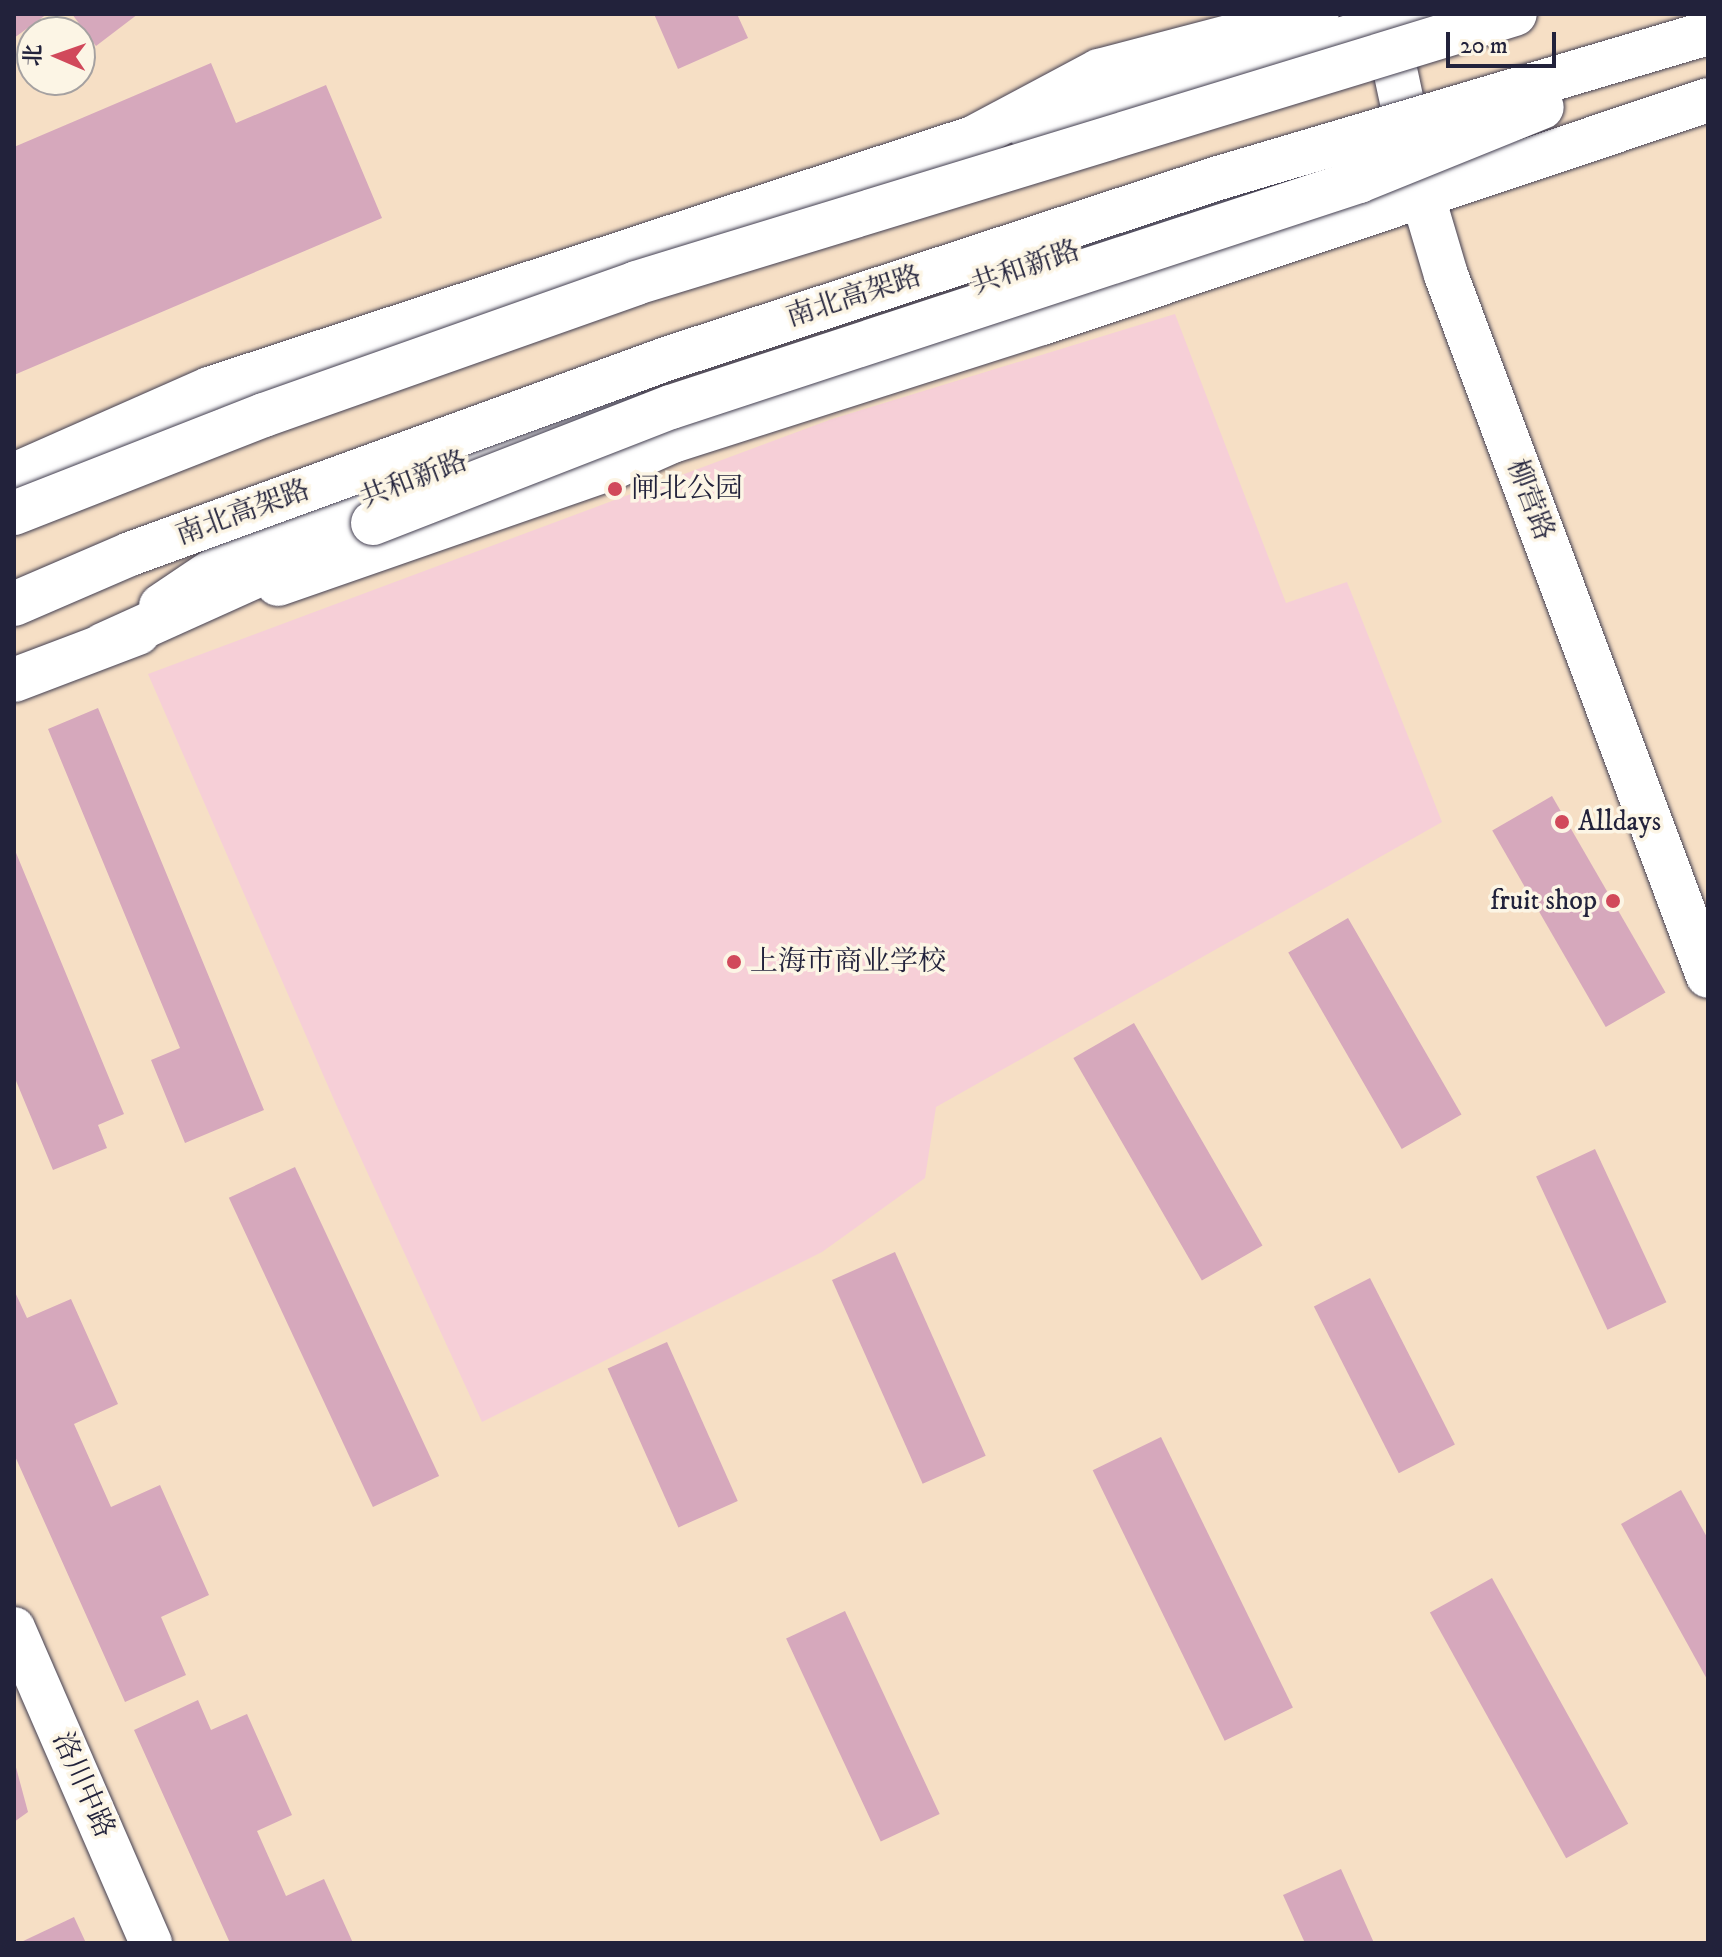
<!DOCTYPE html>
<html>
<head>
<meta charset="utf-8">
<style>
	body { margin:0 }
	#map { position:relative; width:1722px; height:1957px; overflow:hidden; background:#f6dfc5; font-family:"IM FELL DW Pica","Noto Serif SC",serif }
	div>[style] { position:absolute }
	.built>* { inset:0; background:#f6cfd7 }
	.building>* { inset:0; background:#d6a8bc; transform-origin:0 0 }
	.roads { filter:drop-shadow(0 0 2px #423e50) drop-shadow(0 0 2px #423e50) }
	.minor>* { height:42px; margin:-21px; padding:0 21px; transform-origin:21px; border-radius:21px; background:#fff }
	.major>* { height:44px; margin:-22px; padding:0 22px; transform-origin:22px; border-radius:22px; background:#fff }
	.highway>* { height:44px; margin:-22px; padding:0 22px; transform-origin:22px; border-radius:22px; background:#fff }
	.bridges { filter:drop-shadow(0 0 2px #423e50) drop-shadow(0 0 2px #423e50) }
	.highway-bridge>* { height:44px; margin:-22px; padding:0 22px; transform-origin:22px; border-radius:22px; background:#fff }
	.dots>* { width:22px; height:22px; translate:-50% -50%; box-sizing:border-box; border:4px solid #fcf5e5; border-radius:50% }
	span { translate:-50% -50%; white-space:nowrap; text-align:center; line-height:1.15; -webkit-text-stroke:7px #fcf5e5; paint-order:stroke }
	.street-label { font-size:28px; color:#22223b }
	.poi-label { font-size:28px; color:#22223b }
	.left { translate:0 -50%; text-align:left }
	.right { translate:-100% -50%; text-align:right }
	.frame { position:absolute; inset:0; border:16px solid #22223b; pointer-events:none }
	.north { position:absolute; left:16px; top:16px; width:80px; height:80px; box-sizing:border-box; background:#fcf5e5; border:2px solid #a5a1a1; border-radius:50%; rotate:272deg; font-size:22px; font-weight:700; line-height:32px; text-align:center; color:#22223b }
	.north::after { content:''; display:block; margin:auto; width:28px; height:36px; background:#d1495b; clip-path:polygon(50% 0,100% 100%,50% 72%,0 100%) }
	.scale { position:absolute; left:1446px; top:32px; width:110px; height:36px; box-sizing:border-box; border:4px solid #22223b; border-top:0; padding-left:10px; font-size:24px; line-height:28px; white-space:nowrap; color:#22223b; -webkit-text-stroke:6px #fcf5e5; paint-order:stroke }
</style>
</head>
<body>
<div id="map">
	<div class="built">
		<i style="clip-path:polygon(1175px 314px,1286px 603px,1347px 582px,1442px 822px,936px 1107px,925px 1178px,822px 1252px,482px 1422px,335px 1102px,148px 674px,832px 419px)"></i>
	</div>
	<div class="building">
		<i style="clip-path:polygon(14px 14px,47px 14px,14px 38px)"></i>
		<i style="clip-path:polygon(72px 14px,138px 14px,96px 46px)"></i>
		<i style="clip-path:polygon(654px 14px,737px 14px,748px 38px,678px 69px)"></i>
		<i style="clip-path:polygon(211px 63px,236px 123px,326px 85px,382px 218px,14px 375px,14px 147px)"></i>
		<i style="clip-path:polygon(98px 708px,264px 1110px,185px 1143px,151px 1060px,180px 1048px,48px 729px)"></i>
		<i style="left:1552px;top:796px;width:227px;height:69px;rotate:60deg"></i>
		<i style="clip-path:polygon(14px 848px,124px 1114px,98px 1125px,107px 1148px,53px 1170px,14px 1076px)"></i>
		<i style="left:1348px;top:918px;width:227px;height:69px;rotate:60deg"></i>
		<i style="left:1134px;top:1023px;width:257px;height:70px;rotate:60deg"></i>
		<i style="left:1595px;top:1149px;width:169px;height:65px;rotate:65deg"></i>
		<i style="left:295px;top:1167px;width:341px;height:73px;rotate:65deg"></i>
		<i style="left:895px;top:1252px;width:223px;height:69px;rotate:66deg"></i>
		<i style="left:1370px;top:1278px;width:187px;height:63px;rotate:63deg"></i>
		<i style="clip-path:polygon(14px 1290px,27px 1318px,71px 1299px,118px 1404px,74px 1424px,111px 1507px,160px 1485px,209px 1595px,161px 1617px,186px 1675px,125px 1702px,14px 1454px)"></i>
		<i style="left:667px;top:1342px;width:174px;height:65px;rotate:66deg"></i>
		<i style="left:1161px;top:1437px;width:301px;height:76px;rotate:64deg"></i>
		<i style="clip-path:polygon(1681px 1490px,1708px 1539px,1708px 1681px,1621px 1524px)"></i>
		<i style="left:1492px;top:1578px;width:281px;height:71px;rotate:61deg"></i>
		<i style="left:845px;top:1611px;width:224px;height:65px;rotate:65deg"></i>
		<i style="clip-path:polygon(198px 1700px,211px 1730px,247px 1714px,292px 1815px,257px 1831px,286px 1896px,324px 1879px,353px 1943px,230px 1943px,134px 1730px)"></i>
		<i style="clip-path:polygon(14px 1760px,28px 1812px,14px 1822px)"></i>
		<i style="clip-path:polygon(1341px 1869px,1374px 1943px,1305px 1943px,1283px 1895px)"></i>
		<i style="clip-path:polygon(74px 1917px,86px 1943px,19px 1943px)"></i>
	</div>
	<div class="roads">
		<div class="minor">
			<i style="left:14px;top:1628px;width:344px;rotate:66.5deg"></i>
		</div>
		<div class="major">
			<i style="left:1383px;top:14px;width:184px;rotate:77.8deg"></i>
			<i style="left:1422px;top:194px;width:84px;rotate:73.5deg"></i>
			<i style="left:1446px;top:275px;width:748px;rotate:69.51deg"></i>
			<i style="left:1027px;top:127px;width:421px;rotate:-15.6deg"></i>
			<i style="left:1018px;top:270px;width:308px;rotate:-18.4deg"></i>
			<i style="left:14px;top:475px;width:213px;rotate:-23.8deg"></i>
			<i style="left:209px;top:389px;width:804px;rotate:-18.19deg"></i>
			<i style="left:973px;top:138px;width:143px;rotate:-28deg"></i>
			<i style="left:1099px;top:71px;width:225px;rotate:-14.7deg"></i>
			<i style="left:278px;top:584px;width:356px;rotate:-19.2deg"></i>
			<i style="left:614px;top:467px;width:64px;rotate:-24.1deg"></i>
			<i style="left:672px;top:441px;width:388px;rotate:-17.7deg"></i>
			<i style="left:1042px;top:323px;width:702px;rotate:-18.51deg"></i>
			<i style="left:161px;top:606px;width:115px;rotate:-34deg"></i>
			<i style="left:256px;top:542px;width:269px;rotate:-21.3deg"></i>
			<i style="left:507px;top:444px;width:123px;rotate:-18.4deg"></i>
			<i style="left:14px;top:680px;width:133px;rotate:-20.8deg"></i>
		</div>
		<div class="highway">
			<i style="left:103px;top:645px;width:296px;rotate:-24.3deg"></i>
		</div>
	</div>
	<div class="bridges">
		<div class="highway-bridge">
			<i style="left:14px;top:513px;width:269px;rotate:-21.4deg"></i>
			<i style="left:264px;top:415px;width:395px;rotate:-19.5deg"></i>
			<i style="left:636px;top:283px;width:919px;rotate:-17.02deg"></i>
			<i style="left:373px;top:523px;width:320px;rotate:-21.3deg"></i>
			<i style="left:671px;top:407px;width:724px;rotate:-18.18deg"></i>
			<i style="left:1359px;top:181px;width:197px;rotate:-22deg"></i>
			<i style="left:14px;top:604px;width:126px;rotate:-23.3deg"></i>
			<i style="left:130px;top:554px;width:570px;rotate:-19.99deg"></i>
			<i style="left:666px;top:359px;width:578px;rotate:-18.15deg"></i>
			<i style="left:1215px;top:179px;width:514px;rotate:-16.5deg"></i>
		</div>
	</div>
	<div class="dots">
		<i style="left:615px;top:489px;background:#d1495b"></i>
		<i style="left:1562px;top:822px;background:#d1495b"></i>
		<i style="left:1613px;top:901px;background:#d1495b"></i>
		<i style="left:734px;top:962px;background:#d1495b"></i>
	</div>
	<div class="street-label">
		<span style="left:1026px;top:268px;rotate:-19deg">共和新路</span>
		<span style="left:854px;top:297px;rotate:-18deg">南北高架路</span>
		<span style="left:414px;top:480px;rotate:-21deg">共和新路</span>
		<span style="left:1530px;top:500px;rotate:69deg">柳营路</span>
		<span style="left:243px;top:513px;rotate:-20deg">南北高架路</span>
		<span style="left:83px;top:1785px;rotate:66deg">洛川中路</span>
	</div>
	<div class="poi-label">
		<span class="left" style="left:631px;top:489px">闸北公园</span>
		<span class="left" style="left:1578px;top:822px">Alldays</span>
		<span class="right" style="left:1597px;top:901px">fruit shop</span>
		<span class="left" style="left:750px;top:962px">上海市商业学校</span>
	</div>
	<div class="frame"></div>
	<div class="north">北</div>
	<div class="scale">20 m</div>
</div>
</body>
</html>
